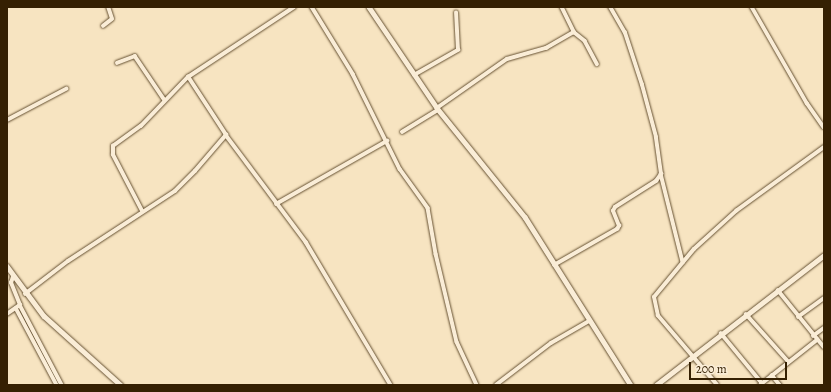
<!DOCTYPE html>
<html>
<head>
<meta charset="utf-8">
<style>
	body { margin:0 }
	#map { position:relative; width:831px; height:392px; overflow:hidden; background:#f7e4c1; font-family:Alegreya,serif }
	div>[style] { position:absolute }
	.roads { filter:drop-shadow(0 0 1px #665132) drop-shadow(0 0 1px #665132) }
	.minor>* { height:3.5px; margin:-1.75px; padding:0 1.75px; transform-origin:1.75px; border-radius:1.75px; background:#faedd7 }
	.tertiary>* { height:4.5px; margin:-2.25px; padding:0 2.25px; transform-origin:2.25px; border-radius:2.25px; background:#faedd7 }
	span { translate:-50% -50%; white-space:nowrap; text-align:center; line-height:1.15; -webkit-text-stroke:3.5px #faedd7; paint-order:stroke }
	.frame { position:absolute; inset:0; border:8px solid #352002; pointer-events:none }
	.scale { position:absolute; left:689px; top:362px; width:98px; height:18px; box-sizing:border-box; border:2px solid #352002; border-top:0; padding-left:5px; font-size:12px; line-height:14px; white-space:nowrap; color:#352002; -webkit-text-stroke:3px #faedd7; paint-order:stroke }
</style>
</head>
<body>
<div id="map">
	<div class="roads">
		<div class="minor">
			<i style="left:312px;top:7px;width:79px;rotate:58.5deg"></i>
			<i style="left:353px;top:74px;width:106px;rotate:63.7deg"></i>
			<i style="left:400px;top:169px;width:48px;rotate:54.3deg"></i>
			<i style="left:428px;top:208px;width:47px;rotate:80.1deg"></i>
			<i style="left:436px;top:254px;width:90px;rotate:76.6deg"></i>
			<i style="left:457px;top:342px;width:47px;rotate:65.1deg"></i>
			<i style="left:562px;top:7px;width:28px;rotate:64deg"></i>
			<i style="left:574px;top:32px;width:14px;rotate:39deg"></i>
			<i style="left:585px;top:41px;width:26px;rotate:62deg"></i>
			<i style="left:752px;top:7px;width:111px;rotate:60.2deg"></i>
			<i style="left:807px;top:103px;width:29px;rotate:55deg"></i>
			<i style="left:103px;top:26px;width:11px;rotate:-38deg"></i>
			<i style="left:112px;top:19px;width:13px;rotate:-108deg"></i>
			<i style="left:117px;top:63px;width:19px;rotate:-21deg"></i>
			<i style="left:135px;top:56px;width:52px;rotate:56deg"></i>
			<i style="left:414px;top:75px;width:51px;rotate:-29.6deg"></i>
			<i style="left:458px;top:50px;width:37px;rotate:-93deg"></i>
			<i style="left:437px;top:108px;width:85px;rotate:-35deg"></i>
			<i style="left:507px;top:59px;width:41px;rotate:-15.8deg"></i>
			<i style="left:546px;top:48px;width:32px;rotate:-30deg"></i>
			<i style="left:7px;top:120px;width:67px;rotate:-27.7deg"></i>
			<i style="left:402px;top:132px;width:42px;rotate:-31.4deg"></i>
			<i style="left:226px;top:135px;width:134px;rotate:53.2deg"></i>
			<i style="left:306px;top:242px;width:166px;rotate:59.3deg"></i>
			<i style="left:661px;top:174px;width:91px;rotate:76deg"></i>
			<i style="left:276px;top:204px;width:128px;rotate:-29.6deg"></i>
			<i style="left:142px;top:211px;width:63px;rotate:-117.4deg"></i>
			<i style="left:113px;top:155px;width:9px;rotate:-90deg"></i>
			<i style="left:113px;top:146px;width:34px;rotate:-36deg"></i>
			<i style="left:141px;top:126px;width:68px;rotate:-46.2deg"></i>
			<i style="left:554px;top:265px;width:73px;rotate:-29.7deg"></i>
			<i style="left:617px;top:229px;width:4px;rotate:-56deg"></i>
			<i style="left:619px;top:226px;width:16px;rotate:-112deg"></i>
			<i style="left:613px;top:211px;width:4px;rotate:-63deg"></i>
			<i style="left:615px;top:207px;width:49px;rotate:-32.4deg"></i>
			<i style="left:656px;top:181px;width:9px;rotate:-54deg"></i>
			<i style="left:661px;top:174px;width:37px;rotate:-98deg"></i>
			<i style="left:656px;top:137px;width:54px;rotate:-105.1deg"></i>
			<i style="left:642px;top:85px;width:55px;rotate:-108.1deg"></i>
			<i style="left:625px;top:33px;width:30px;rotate:-120deg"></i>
			<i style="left:778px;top:290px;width:73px;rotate:51.1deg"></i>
			<i style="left:25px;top:294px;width:54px;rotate:-37.5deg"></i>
			<i style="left:68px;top:261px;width:128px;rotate:-33.2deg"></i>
			<i style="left:175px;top:191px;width:28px;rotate:-45deg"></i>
			<i style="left:195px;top:171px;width:48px;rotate:-49.3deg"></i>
			<i style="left:226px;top:135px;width:69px;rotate:-123.2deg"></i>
			<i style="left:188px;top:77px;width:127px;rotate:-33.4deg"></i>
			<i style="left:20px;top:305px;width:90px;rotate:62.3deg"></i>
			<i style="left:16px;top:308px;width:87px;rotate:62deg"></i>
			<i style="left:7px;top:314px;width:16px;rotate:-35deg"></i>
			<i style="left:20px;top:305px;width:24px;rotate:-112deg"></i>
			<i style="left:11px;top:283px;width:6px;rotate:-72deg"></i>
			<i style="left:746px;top:314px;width:63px;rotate:48.2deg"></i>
			<i style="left:798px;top:317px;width:32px;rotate:-36deg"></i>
			<i style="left:721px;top:333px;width:65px;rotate:50.6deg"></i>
			<i style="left:813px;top:336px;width:14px;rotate:-36deg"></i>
			<i style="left:772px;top:375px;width:13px;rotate:51deg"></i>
			<i style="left:496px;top:385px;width:69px;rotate:-37.4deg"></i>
			<i style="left:551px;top:343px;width:44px;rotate:-30.1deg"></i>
			<i style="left:717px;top:385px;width:91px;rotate:-130.5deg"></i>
			<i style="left:658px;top:316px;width:19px;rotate:-102deg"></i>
			<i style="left:654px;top:297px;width:62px;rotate:-50.2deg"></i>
			<i style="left:694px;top:249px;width:57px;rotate:-42.1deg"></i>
			<i style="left:736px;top:211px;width:109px;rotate:-36deg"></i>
			<i style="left:760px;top:385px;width:73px;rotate:-38.3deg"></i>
		</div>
		<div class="tertiary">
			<i style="left:369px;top:7px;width:122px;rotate:56deg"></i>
			<i style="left:437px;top:108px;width:140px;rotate:51.1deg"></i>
			<i style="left:525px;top:217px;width:199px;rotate:57.8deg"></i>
			<i style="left:7px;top:266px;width:62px;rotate:53.5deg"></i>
			<i style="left:44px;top:316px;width:103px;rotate:41.9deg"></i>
			<i style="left:656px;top:385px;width:212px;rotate:-37.7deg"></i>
		</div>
	</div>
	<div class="frame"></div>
	<div class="scale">200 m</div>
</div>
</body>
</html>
